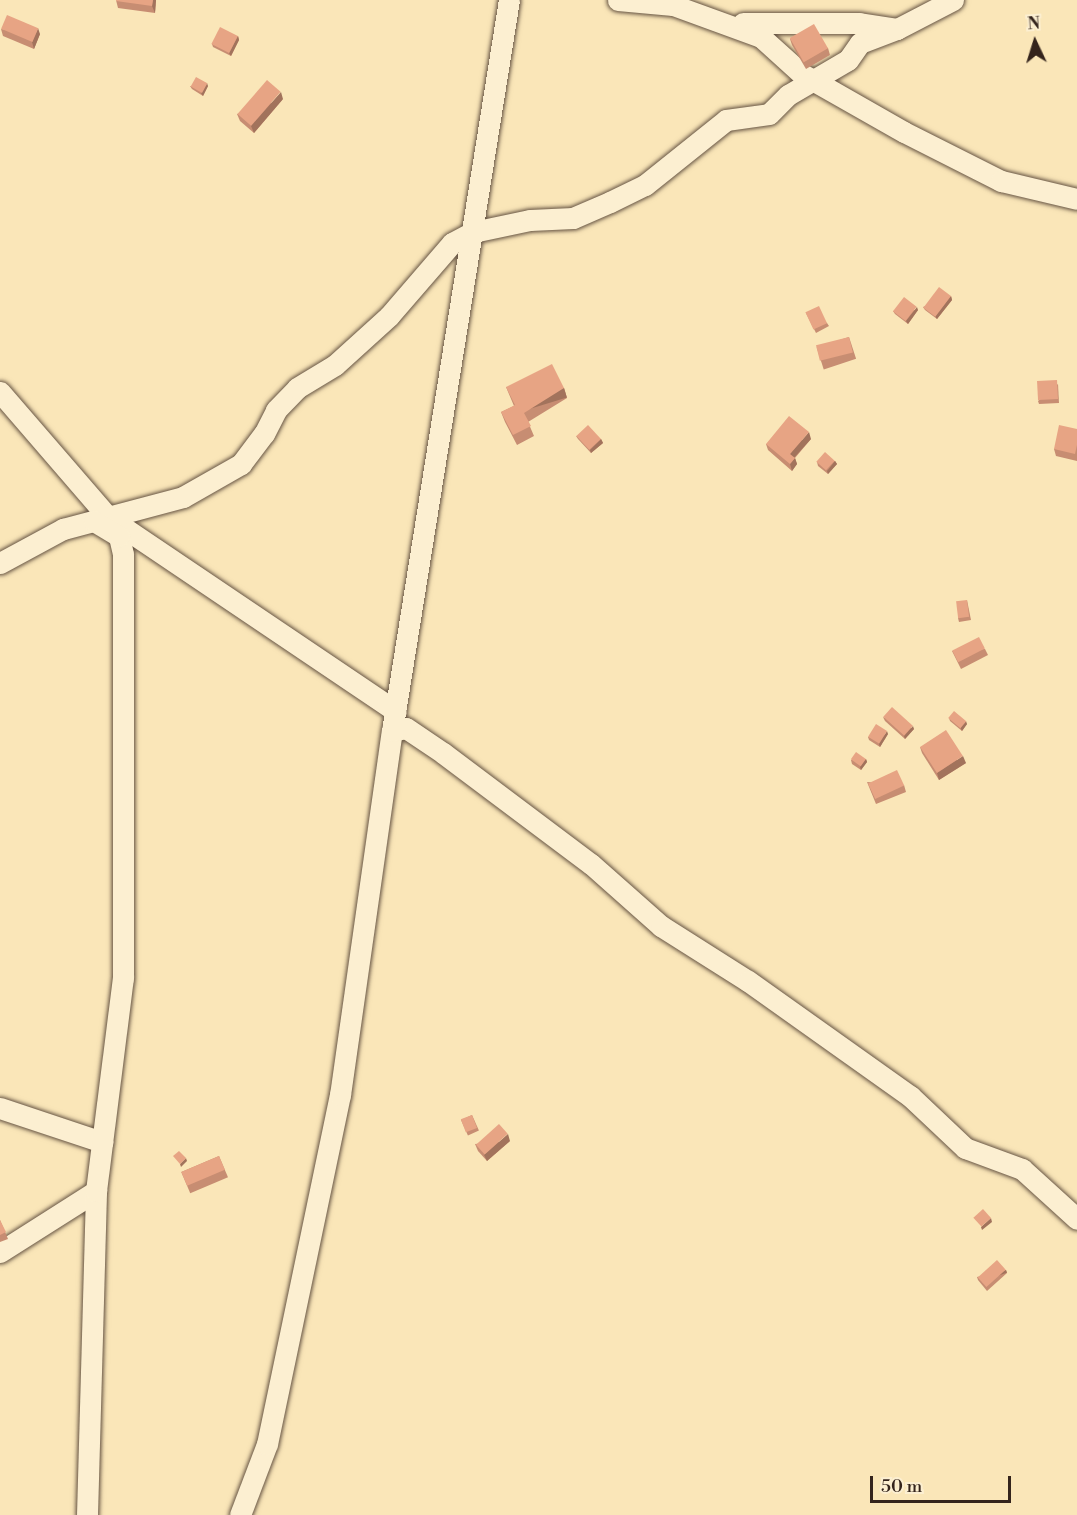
<!DOCTYPE html>
<html>
<head>
<meta charset="utf-8">
<style>
	body { margin:0 }
	#map { position:relative; width:1077px; height:1515px; overflow:hidden; background:#fae6b8; font-family:"Libre Bodoni",serif }
	div>[style] { position:absolute }
	.roads { filter:drop-shadow(0 0 2px #665443) drop-shadow(0 0 2px #665443) }
	.minor>* { height:21px; margin:-10.5px; padding:0 10.5px; transform-origin:10.5px; border-radius:10.5px; background:#fcefd1 }
	.wall>* { inset:0; background:#c78d72; transform-origin:0 0 }
	.shaded-wall>* { inset:0; background:#a2735c; transform-origin:0 0 }
	.building>* { inset:0; background:#e7a484; transform-origin:0 0 }
	span { translate:-50% -50%; white-space:nowrap; text-align:center; line-height:1.15; -webkit-text-stroke:4.5px #fcefd1; paint-order:stroke }
	.north { position:absolute; left:1005px; top:12px; width:60px; height:60px; -webkit-text-stroke:4px #fcefd1; paint-order:stroke; rotate:356deg; font-size:16px; font-weight:700; line-height:24px; text-align:center; color:#34241c }
	.north::after { content:''; display:block; margin:auto; width:21px; height:27px; background:#34241c; clip-path:polygon(50% 0,100% 100%,50% 72%,0 100%) }
	.scale { position:absolute; left:870px; top:1476px; width:141px; height:27px; box-sizing:border-box; border:3px solid #34241c; border-top:0; padding-left:8px; font-size:18px; line-height:21px; white-space:nowrap; color:#34241c; -webkit-text-stroke:4px #fcefd1; paint-order:stroke }
</style>
</head>
<body>
<div id="map">
	<div class="roads">
		<div class="minor">
			<i style="left:618px;top:0;width:55px;rotate:5.2deg"></i>
			<i style="left:673px;top:5px;width:94px;rotate:20deg"></i>
			<i style="left:761px;top:37px;width:55px;rotate:42.1deg"></i>
			<i style="left:802px;top:74px;width:117px;rotate:29.6deg"></i>
			<i style="left:904px;top:132px;width:109px;rotate:26.8deg"></i>
			<i style="left:1001px;top:181px;width:78px;rotate:13.3deg"></i>
			<i style="left:743px;top:23px;width:116px"></i>
			<i style="left:859px;top:23px;width:38px;rotate:9deg"></i>
			<i style="left:897px;top:29px;width:63px;rotate:-27.4deg"></i>
			<i style="left:0;top:392px;width:165px;rotate:49.2deg"></i>
			<i style="left:108px;top:517px;width:347px;rotate:34deg"></i>
			<i style="left:0;top:563px;width:72px;rotate:-28.4deg"></i>
			<i style="left:63px;top:529px;width:124px;rotate:-14.9deg"></i>
			<i style="left:183px;top:497px;width:67px;rotate:-29.6deg"></i>
			<i style="left:241px;top:464px;width:38px;rotate:-53deg"></i>
			<i style="left:264px;top:434px;width:27px;rotate:-63deg"></i>
			<i style="left:276px;top:410px;width:30px;rotate:-46deg"></i>
			<i style="left:297px;top:388px;width:44px;rotate:-31.2deg"></i>
			<i style="left:335px;top:365px;width:73px;rotate:-42.2deg"></i>
			<i style="left:389px;top:316px;width:96px;rotate:-49.2deg"></i>
			<i style="left:452px;top:243px;width:24px;rotate:-28deg"></i>
			<i style="left:473px;top:232px;width:58px;rotate:-11.9deg"></i>
			<i style="left:530px;top:220px;width:43px;rotate:-2.7deg"></i>
			<i style="left:573px;top:218px;width:40px;rotate:-23.4deg"></i>
			<i style="left:610px;top:202px;width:39px;rotate:-26deg"></i>
			<i style="left:645px;top:185px;width:104px;rotate:-38.7deg"></i>
			<i style="left:726px;top:120px;width:43px;rotate:-7.9deg"></i>
			<i style="left:769px;top:114px;width:27px;rotate:-45deg"></i>
			<i style="left:788px;top:95px;width:69px;rotate:-30.3deg"></i>
			<i style="left:848px;top:60px;width:21px;rotate:-55deg"></i>
			<i style="left:860px;top:43px;width:40px;rotate:-21deg"></i>
			<i style="left:392px;top:731px;width:14px;rotate:-12deg"></i>
			<i style="left:406px;top:728px;width:45px;rotate:34deg"></i>
			<i style="left:443px;top:753px;width:185px;rotate:36.9deg"></i>
			<i style="left:591px;top:864px;width:94px;rotate:41.5deg"></i>
			<i style="left:661px;top:926px;width:103px;rotate:32.3deg"></i>
			<i style="left:748px;top:981px;width:199px;rotate:35.4deg"></i>
			<i style="left:910px;top:1096px;width:76px;rotate:43.4deg"></i>
			<i style="left:965px;top:1148px;width:61px;rotate:20.2deg"></i>
			<i style="left:1022px;top:1169px;width:74px;rotate:42.3deg"></i>
			<i style="left:0;top:1108px;width:108px;rotate:18.4deg"></i>
			<i style="left:0;top:1252px;width:114px;rotate:-32.4deg"></i>
			<i style="left:87px;top:1515px;width:324px;rotate:-88.4deg"></i>
			<i style="left:96px;top:1191px;width:215px;rotate:-82.8deg"></i>
			<i style="left:123px;top:978px;width:424px;rotate:-90deg"></i>
			<i style="left:123px;top:554px;width:18px;rotate:-103deg"></i>
			<i style="left:119px;top:536px;width:29px;rotate:-149deg"></i>
			<i style="left:240px;top:1515px;width:76px;rotate:-69.2deg"></i>
			<i style="left:267px;top:1444px;width:357px;rotate:-78.2deg"></i>
			<i style="left:340px;top:1095px;width:368px;rotate:-81.9deg"></i>
			<i style="left:392px;top:731px;width:740px;rotate:-80.91deg"></i>
		</div>
	</div>
	<div class="wall">
		<i style="clip-path:polygon(116px 0,156px 0,155px 13px,118px 8px)"></i>
		<i style="clip-path:polygon(1px 29px,40px 34px,34px 49px,3px 36px)"></i>
		<i style="clip-path:polygon(238px 36px,239px 40px,231px 56px,213px 47px,212px 44px)"></i>
		<i style="clip-path:polygon(790px 39px,828px 48px,830px 55px,806px 69px,792px 45px)"></i>
		<i style="clip-path:polygon(190px 86px,208px 86px,203px 96px,192px 89px)"></i>
		<i style="clip-path:polygon(283px 99px,254px 133px,240px 121px,237px 114px)"></i>
		<i style="clip-path:polygon(951px 296px,952px 300px,937px 319px,925px 310px,923px 307px)"></i>
		<i style="clip-path:polygon(918px 310px,908px 324px,895px 314px,893px 311px)"></i>
		<i style="clip-path:polygon(806px 313px,827px 323px,829px 326px,816px 333px)"></i>
		<i style="left:849px;top:337px;width:23px;height:34px;rotate:72deg"></i>
		<i style="clip-path:polygon(1058px 384px,1059px 403px,1039px 404px,1038px 401px)"></i>
		<i style="clip-path:polygon(506px 387px,564px 388px,567px 398px,528px 422px,534px 436px,517px 445px,505px 422px,501px 412px,514px 406px)"></i>
		<i style="clip-path:polygon(1077px 429px,1077px 461px,1056px 456px,1054px 449px)"></i>
		<i style="clip-path:polygon(576px 436px,601px 439px,603px 443px,591px 453px,578px 439px)"></i>
		<i style="clip-path:polygon(811px 439px,795px 458px,797px 464px,792px 471px,768px 450px,766px 444px)"></i>
		<i style="clip-path:polygon(835px 461px,837px 464px,828px 474px,818px 466px,817px 462px)"></i>
		<i style="clip-path:polygon(967px 600px,971px 620px,959px 622px,958px 618px)"></i>
		<i style="clip-path:polygon(985px 649px,988px 655px,961px 669px,952px 651px)"></i>
		<i style="clip-path:polygon(883px 717px,914px 729px,905px 739px,885px 721px)"></i>
		<i style="clip-path:polygon(949px 718px,967px 724px,962px 731px,950px 721px)"></i>
		<i style="clip-path:polygon(888px 734px,880px 747px,869px 740px,868px 737px)"></i>
		<i style="clip-path:polygon(920px 747px,966px 763px,939px 780px,922px 753px)"></i>
		<i style="clip-path:polygon(866px 759px,867px 762px,861px 770px,852px 764px,851px 760px)"></i>
		<i style="clip-path:polygon(867px 782px,904px 785px,906px 792px,876px 804px)"></i>
		<i style="left:472px;top:1115px;width:17px;height:12px;rotate:66deg"></i>
		<i style="clip-path:polygon(510px 1141px,487px 1161px,478px 1151px,475px 1144px)"></i>
		<i style="left:219px;top:1156px;width:23px;height:41px;rotate:67deg"></i>
		<i style="clip-path:polygon(0 1220px,8px 1239px,0 1242px)"></i>
		<i style="clip-path:polygon(1006px 1270px,1007px 1273px,987px 1291px,978px 1280px,977px 1277px)"></i>
	</div>
	<div class="shaded-wall">
		<i style="clip-path:polygon(153px 0,156px 0,155px 13px,152px 6px)"></i>
		<i style="clip-path:polygon(38px 28px,40px 34px,34px 49px,32px 42px)"></i>
		<i style="clip-path:polygon(238px 36px,239px 40px,231px 56px,229px 53px)"></i>
		<i style="clip-path:polygon(207px 83px,208px 86px,203px 96px,201px 93px)"></i>
		<i style="clip-path:polygon(281px 92px,283px 99px,254px 133px,251px 126px)"></i>
		<i style="clip-path:polygon(951px 296px,952px 300px,937px 319px,935px 316px)"></i>
		<i style="clip-path:polygon(917px 307px,918px 310px,908px 324px,906px 321px)"></i>
		<i style="left:564px;top:388px;width:10px;height:47px;rotate:73deg"></i>
		<i style="clip-path:polygon(809px 432px,811px 439px,792px 460px,790px 454px)"></i>
		<i style="clip-path:polygon(601px 439px,603px 443px,591px 453px,590px 450px)"></i>
		<i style="clip-path:polygon(795px 458px,797px 464px,792px 471px,790px 464px)"></i>
		<i style="clip-path:polygon(835px 461px,837px 464px,828px 474px,827px 471px)"></i>
		<i style="clip-path:polygon(966px 721px,967px 724px,962px 731px,960px 727px)"></i>
		<i style="clip-path:polygon(913px 726px,914px 729px,905px 739px,904px 736px)"></i>
		<i style="clip-path:polygon(887px 731px,888px 734px,880px 747px,879px 744px)"></i>
		<i style="clip-path:polygon(963px 756px,966px 763px,939px 780px,937px 773px)"></i>
		<i style="clip-path:polygon(866px 759px,867px 762px,861px 770px,860px 767px)"></i>
		<i style="clip-path:polygon(508px 1134px,510px 1141px,487px 1161px,484px 1155px)"></i>
		<i style="clip-path:polygon(186px 1158px,187px 1161px,181px 1167px,180px 1164px)"></i>
		<i style="clip-path:polygon(991px 1218px,992px 1222px,982px 1230px,981px 1227px)"></i>
		<i style="left:1006px;top:1270px;width:3px;height:27px;rotate:72deg"></i>
	</div>
	<div class="building">
		<i style="clip-path:polygon(116px 0,153px 0,152px 6px,116px 1px)"></i>
		<i style="left:7px;top:15px;width:34px;height:15px;rotate:23deg"></i>
		<i style="left:814px;top:24px;width:28px;height:28px;rotate:60deg"></i>
		<i style="left:220px;top:27px;width:20px;height:19px;rotate:27deg"></i>
		<i style="left:196px;top:77px;width:13px;height:11px;rotate:29deg"></i>
		<i style="left:267px;top:80px;width:18px;height:45px;rotate:41deg"></i>
		<i style="left:939px;top:287px;width:15px;height:26px;rotate:37deg"></i>
		<i style="left:904px;top:297px;width:16px;height:18px;rotate:38deg"></i>
		<i style="left:819px;top:306px;width:19px;height:15px;rotate:65deg"></i>
		<i style="left:849px;top:337px;width:16px;height:34px;rotate:76deg"></i>
		<i style="clip-path:polygon(552px 364px,564px 388px,524px 413px,531px 426px,513px 435px,501px 412px,515px 405px,506px 387px)"></i>
		<i style="left:1057px;top:380px;width:19px;height:20px;rotate:87deg"></i>
		<i style="clip-path:polygon(789px 416px,809px 432px,790px 454px,795px 458px,790px 464px,766px 444px)"></i>
		<i style="left:588px;top:425px;width:19px;height:16px;rotate:47deg"></i>
		<i style="clip-path:polygon(1059px 425px,1077px 429px,1077px 445px,1075px 454px,1054px 449px)"></i>
		<i style="left:825px;top:452px;width:13px;height:13px;rotate:42deg"></i>
		<i style="left:967px;top:600px;width:17px;height:11px;rotate:83deg"></i>
		<i style="left:979px;top:637px;width:13px;height:30px;rotate:63deg"></i>
		<i style="left:892px;top:707px;width:28px;height:13px;rotate:42deg"></i>
		<i style="left:954px;top:711px;width:16px;height:9px;rotate:40deg"></i>
		<i style="left:876px;top:724px;width:13px;height:15px;rotate:32deg"></i>
		<i style="left:946px;top:730px;width:31px;height:31px;rotate:57deg"></i>
		<i style="left:856px;top:752px;width:12px;height:9px;rotate:35deg"></i>
		<i style="left:897px;top:770px;width:17px;height:32px;rotate:65deg"></i>
		<i style="left:472px;top:1115px;width:14px;height:12px;rotate:69deg"></i>
		<i style="left:499px;top:1124px;width:13px;height:31px;rotate:48deg"></i>
		<i style="clip-path:polygon(179px 1151px,186px 1158px,180px 1164px,173px 1156px)"></i>
		<i style="left:219px;top:1156px;width:15px;height:41px;rotate:67deg"></i>
		<i style="left:983px;top:1209px;width:12px;height:13px;rotate:48deg"></i>
		<i style="clip-path:polygon(0 1220px,6px 1232px,0 1235px)"></i>
		<i style="left:997px;top:1260px;width:13px;height:26px;rotate:48deg"></i>
	</div>
	<div class="north">N</div>
	<div class="scale">50 m</div>
</div>
</body>
</html>
